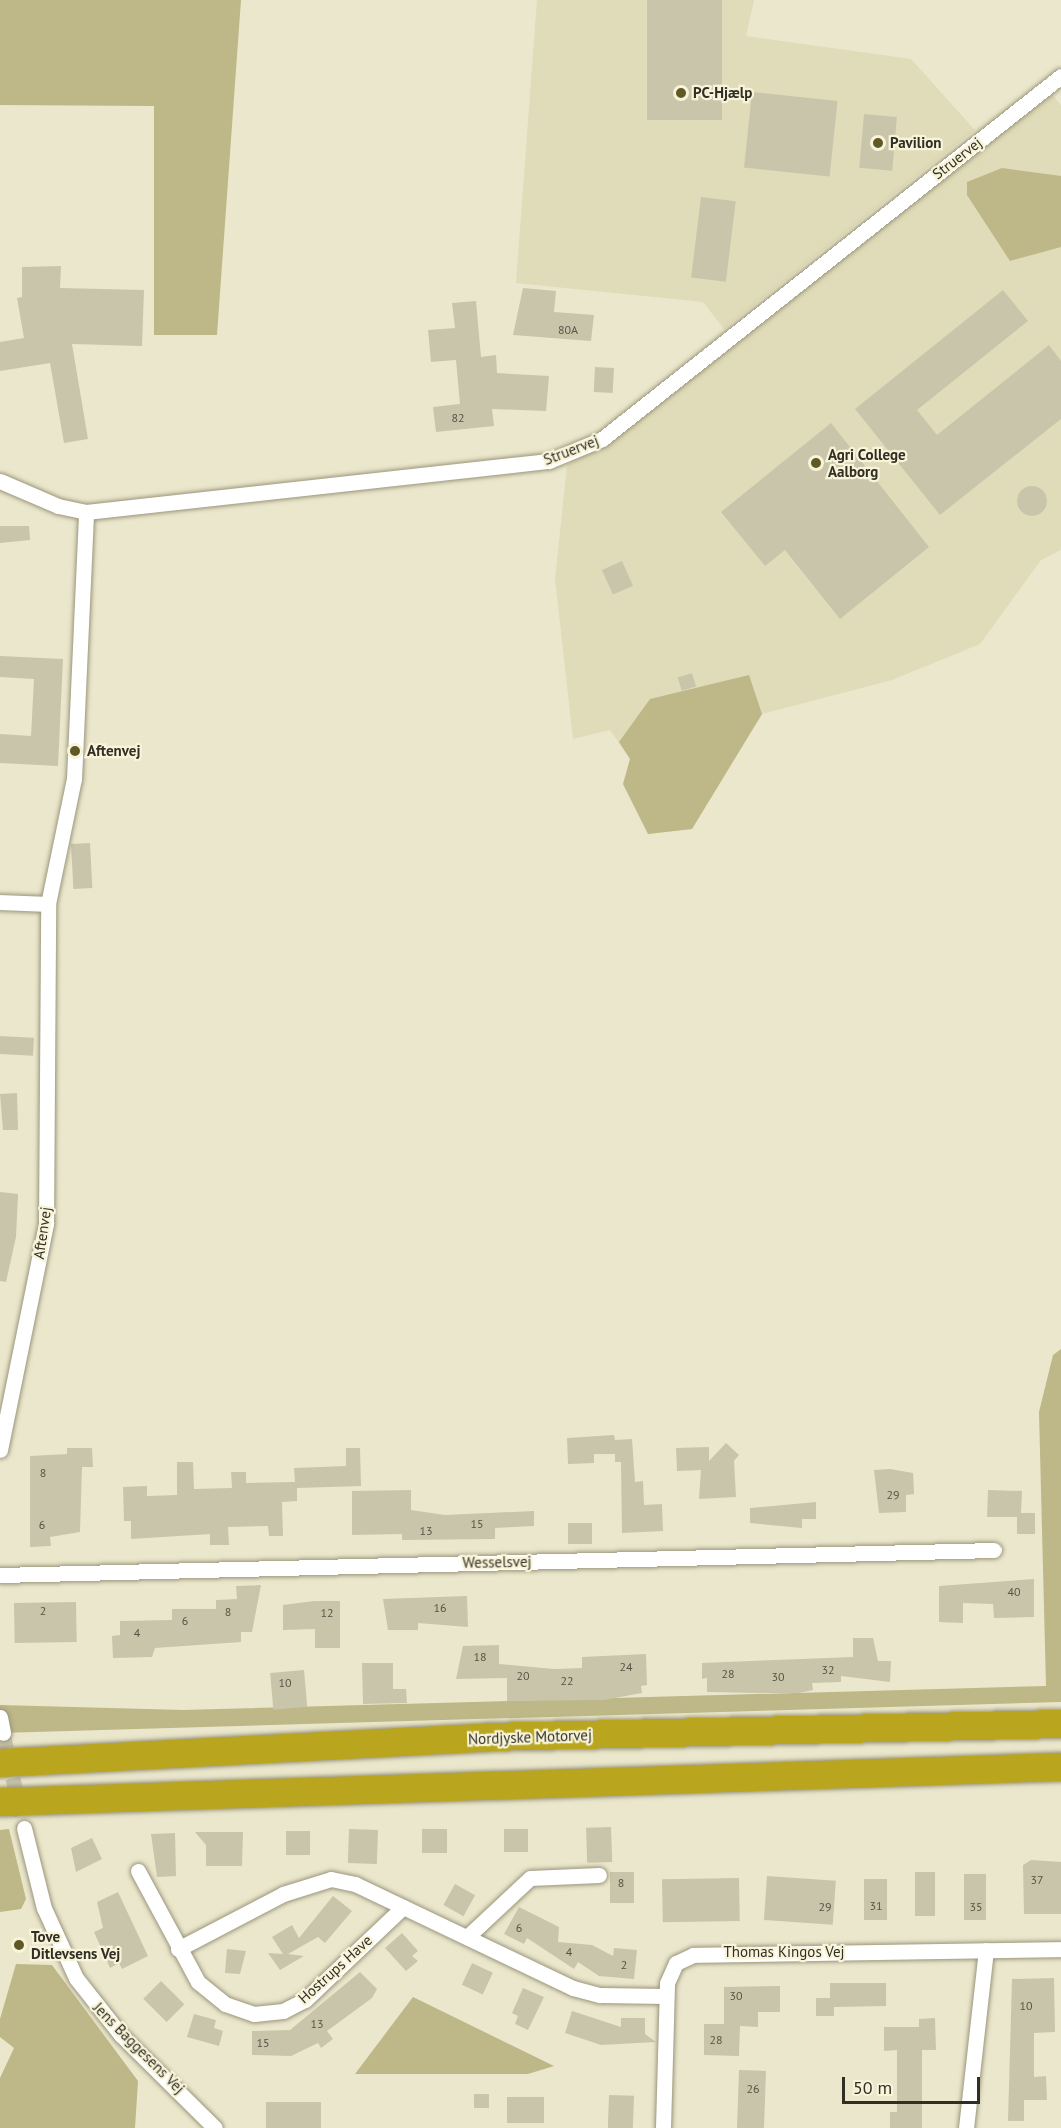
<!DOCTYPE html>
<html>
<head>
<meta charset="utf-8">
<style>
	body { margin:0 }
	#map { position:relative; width:1061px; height:2128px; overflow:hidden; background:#ebe7cc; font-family:"PT Sans",sans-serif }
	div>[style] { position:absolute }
	.built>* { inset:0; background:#e0dbb8 }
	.green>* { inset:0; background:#beb787 }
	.building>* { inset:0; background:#c9c5aa; transform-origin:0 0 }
	.round { border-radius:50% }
	.street-tunnel>* { height:15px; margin-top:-7.5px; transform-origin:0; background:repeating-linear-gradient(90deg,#c6c2ab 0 15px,transparent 0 23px) }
	.roads { filter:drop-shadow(0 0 2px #9a967d) drop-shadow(0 0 2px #9a967d) }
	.street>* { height:15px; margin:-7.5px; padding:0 7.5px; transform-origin:7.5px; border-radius:7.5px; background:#fff }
	.highway>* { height:28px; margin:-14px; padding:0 14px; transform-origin:14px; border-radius:14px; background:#b9a61e }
	.dots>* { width:16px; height:16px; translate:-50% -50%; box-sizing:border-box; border:3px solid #f8f4d9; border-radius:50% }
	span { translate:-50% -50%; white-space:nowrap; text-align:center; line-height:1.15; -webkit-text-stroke:4.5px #f8f4d9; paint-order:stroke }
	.number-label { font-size:12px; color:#575446 }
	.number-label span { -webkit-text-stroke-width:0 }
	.poi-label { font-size:15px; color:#312f25; font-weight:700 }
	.left { translate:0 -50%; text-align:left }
	.street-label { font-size:15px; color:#312f25 }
	.scale { position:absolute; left:842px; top:2077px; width:138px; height:27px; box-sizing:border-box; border:3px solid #312f25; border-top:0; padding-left:8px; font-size:18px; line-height:21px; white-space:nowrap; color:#312f25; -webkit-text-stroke:4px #f8f4d9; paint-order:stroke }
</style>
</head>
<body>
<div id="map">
	<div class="built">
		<i style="clip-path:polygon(537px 0,754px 0,746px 36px,911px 59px,975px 130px,724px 329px,703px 302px,516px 283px)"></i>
		<i style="clip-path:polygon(1052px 94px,1061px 105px,1061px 550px,1041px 560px,980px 644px,892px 680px,762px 714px,692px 829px,648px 834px,623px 784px,630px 759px,610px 730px,573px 739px,555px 579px,567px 465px,611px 443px)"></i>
	</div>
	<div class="green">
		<i style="clip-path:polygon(0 0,241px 0,217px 335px,154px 335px,154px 106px,0 105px)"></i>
		<i style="clip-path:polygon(1002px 168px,1061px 176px,1061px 247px,1010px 261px,967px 195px,967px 182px)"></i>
		<i style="clip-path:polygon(749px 675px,762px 714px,692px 829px,648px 834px,623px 784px,630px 759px,619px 742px,650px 699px)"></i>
		<i style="clip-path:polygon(1061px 1349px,1061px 1702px,0 1733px,0 1705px,183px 1710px,1046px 1686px,1039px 1412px,1053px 1355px)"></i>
		<i style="clip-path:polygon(9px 1829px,26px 1899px,21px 1909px,0 1912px,0 1830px)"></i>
		<i style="clip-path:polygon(16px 1964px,52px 1965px,138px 2081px,135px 2128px,0 2128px,0 2078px,14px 2048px,0 2037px,0 2019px)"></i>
		<i style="clip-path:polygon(413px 1997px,554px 2066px,528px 2074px,355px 2074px)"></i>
	</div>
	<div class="building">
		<i style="left:647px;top:0;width:75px;height:120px"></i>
		<i style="left:752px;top:92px;width:86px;height:76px;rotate:6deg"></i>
		<i style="left:864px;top:114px;width:33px;height:54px;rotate:5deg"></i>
		<i style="left:701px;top:197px;width:35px;height:81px;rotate:7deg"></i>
		<i style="clip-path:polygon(61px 266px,60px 288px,144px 290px,142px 346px,72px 344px,88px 439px,64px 443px,50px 363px,0 371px,0 342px,24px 338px,17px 298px,22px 297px,22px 267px)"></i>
		<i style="clip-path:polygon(523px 288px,556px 291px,554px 312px,594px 315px,591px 341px,513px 335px)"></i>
		<i style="clip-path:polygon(1003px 290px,1028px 321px,917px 410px,937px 435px,1049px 345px,1061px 361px,1061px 419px,940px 515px,855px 409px)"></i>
		<i style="clip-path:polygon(476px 301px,481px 357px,496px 355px,497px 373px,549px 376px,546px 411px,492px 409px,494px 426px,436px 432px,433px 407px,460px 404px,456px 360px,431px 362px,428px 330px,455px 328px,452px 303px)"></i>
		<i style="left:595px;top:367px;width:19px;height:25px;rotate:3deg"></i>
		<i style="clip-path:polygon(831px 423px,929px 547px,840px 619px,785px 550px,765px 566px,721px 512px)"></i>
		<i class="round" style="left:1017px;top:486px;width:30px;height:30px"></i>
		<i style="clip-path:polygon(0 526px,29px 526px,30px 540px,0 543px)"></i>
		<i style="left:622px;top:561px;width:27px;height:22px;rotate:66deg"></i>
		<i style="clip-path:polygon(0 656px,63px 659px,58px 766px,0 763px,0 734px,31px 736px,34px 679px,0 677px)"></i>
		<i style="left:692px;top:673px;width:14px;height:15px;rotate:73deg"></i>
		<i style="left:90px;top:843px;width:45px;height:19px;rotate:87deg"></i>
		<i style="left:0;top:1036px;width:34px;height:18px;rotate:3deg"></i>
		<i style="clip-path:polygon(17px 1093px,18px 1130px,3px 1130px,0 1094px)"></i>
		<i style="clip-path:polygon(0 1192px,18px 1194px,16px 1237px,6px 1282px,0 1281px)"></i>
		<i style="clip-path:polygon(614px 1435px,615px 1440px,632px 1439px,635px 1482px,643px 1481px,644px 1505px,662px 1504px,663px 1531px,622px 1533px,621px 1462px,615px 1462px,615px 1454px,594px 1454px,594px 1463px,568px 1464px,567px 1438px)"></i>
		<i style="clip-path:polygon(726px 1443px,739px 1455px,734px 1461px,736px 1497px,699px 1499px,701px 1470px,677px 1471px,676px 1448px,709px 1447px,709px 1461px)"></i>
		<i style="clip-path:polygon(67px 1448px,92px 1448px,93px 1467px,82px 1467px,80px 1532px,50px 1537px,51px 1546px,30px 1547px,30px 1456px,67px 1454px)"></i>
		<i style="clip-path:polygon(346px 1448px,360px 1448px,361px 1486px,297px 1488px,297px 1501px,282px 1502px,283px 1536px,269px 1536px,268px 1526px,228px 1527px,229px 1545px,210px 1545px,210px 1534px,131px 1539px,131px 1521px,124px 1521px,123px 1487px,147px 1486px,147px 1496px,177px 1495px,177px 1462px,193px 1462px,194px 1489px,232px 1488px,231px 1472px,246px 1472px,246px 1483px,295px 1482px,294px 1468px,346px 1466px)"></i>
		<i style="clip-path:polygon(890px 1469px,913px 1473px,914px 1494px,906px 1495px,906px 1512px,879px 1513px,874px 1470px)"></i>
		<i style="clip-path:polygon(411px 1490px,411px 1510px,445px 1515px,534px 1511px,534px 1526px,495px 1528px,495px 1539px,402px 1540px,402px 1534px,352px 1535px,352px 1491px)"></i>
		<i style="clip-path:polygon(988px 1490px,1022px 1491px,1021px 1513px,1035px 1513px,1035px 1534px,1017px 1534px,1017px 1517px,987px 1517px)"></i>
		<i style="clip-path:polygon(816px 1502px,816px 1519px,802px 1519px,802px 1528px,750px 1523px,750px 1508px)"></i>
		<i style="left:568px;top:1523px;width:24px;height:21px"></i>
		<i style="clip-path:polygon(1034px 1579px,1034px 1617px,994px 1618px,993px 1604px,963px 1603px,963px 1623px,939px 1622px,939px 1586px)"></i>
		<i style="clip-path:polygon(261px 1585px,252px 1632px,241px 1632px,241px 1642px,155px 1648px,152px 1657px,113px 1658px,112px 1636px,120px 1635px,120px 1621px,172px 1620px,172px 1609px,216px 1609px,216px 1600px,237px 1599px,236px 1586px)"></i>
		<i style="clip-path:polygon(467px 1596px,468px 1627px,418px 1623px,418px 1630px,388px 1630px,383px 1599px)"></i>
		<i style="clip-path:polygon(314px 1601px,340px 1601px,340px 1648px,315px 1648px,315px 1629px,283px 1630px,283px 1605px)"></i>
		<i style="left:76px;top:1602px;width:40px;height:62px;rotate:89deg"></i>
		<i style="clip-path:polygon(853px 1638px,873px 1638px,878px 1661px,891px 1661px,890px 1682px,841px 1676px,841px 1682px,812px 1683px,813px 1690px,799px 1693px,757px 1693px,707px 1692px,707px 1678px,702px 1679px,702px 1663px,853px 1657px)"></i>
		<i style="clip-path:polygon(499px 1645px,499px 1664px,554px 1669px,582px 1668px,582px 1657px,646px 1654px,647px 1685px,641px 1686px,642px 1693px,604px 1700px,507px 1701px,507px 1678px,456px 1679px,463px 1646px)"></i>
		<i style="clip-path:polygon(362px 1663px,393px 1663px,393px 1689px,406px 1689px,407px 1703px,363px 1704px)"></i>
		<i style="left:304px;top:1670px;width:37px;height:34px;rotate:85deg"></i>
		<i style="left:611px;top:1827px;width:35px;height:25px;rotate:88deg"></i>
		<i style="left:447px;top:1829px;width:24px;height:25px;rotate:90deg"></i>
		<i style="left:504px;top:1829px;width:24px;height:23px"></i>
		<i style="left:378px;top:1830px;width:34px;height:29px;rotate:92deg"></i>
		<i style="left:310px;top:1831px;width:24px;height:24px;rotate:90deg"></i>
		<i style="clip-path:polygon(195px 1832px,243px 1832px,242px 1866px,206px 1866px,206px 1845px)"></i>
		<i style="clip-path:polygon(175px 1833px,176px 1876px,157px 1877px,151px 1834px)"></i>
		<i style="clip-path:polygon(92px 1838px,102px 1859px,76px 1872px,71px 1848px)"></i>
		<i style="clip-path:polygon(1031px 1860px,1061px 1862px,1061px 1914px,1024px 1914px,1023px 1865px)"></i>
		<i style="left:610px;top:1872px;width:24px;height:31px"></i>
		<i style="left:915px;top:1872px;width:20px;height:44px"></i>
		<i style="left:964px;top:1874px;width:22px;height:46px"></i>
		<i style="left:767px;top:1876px;width:69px;height:44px;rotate:4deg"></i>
		<i style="left:739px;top:1878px;width:43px;height:77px;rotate:89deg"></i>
		<i style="left:864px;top:1879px;width:23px;height:41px"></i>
		<i style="left:455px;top:1884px;width:23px;height:24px;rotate:29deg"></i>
		<i style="clip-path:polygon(118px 1892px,148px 1956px,122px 1969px,119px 1963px,110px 1968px,94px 1932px,103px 1928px,97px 1902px)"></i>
		<i style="clip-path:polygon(333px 1896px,352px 1911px,325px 1943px,318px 1937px,288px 1954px,304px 1956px,280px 1970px,268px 1953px,283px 1954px,272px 1937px,292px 1925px,299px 1938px)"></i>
		<i style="clip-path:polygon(519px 1907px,559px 1927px,558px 1942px,592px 1945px,613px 1956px,614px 1948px,637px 1950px,634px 1979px,599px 1976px,578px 1962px,574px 1969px,527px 1938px,524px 1944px,504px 1934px)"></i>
		<i style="clip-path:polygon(402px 1933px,418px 1951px,412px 1956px,418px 1961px,406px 1971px,385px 1948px)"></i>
		<i style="clip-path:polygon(227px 1949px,246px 1951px,240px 1974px,225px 1973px)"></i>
		<i style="left:472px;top:1963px;width:23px;height:24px;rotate:25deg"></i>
		<i style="clip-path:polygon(360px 1972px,377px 1989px,372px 1998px,327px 2031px,333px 2039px,321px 2048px,318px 2043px,291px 2056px,252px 2055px,252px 2031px,290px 2030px)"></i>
		<i style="clip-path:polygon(1054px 1978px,1055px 2032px,1034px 2033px,1034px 2077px,1046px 2076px,1047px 2100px,1024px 2100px,1024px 2121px,1008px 2121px,1012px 1979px)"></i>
		<i style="left:161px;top:1981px;width:33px;height:25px;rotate:45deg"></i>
		<i style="clip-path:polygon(830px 1983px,886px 1983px,886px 2006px,834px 2007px,834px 2016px,816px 2016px,816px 1998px,830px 1998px)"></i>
		<i style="clip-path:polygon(780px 1986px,780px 2012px,758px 2012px,758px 2027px,740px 2026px,739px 2056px,704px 2055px,704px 2024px,724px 2024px,724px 1987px)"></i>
		<i style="clip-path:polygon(523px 1988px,544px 1997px,528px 2030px,515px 2024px,518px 2016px,512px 2013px)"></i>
		<i style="clip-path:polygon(572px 2011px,621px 2027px,621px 2018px,645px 2018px,645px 2034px,656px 2042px,601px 2045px,565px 2033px)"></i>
		<i style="clip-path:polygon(194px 2014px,216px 2020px,214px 2028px,223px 2031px,219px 2046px,187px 2037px)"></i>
		<i style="clip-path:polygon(935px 2018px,936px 2050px,922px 2050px,922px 2128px,890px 2128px,890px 2112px,897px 2112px,897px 2050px,884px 2051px,884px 2027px,919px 2027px,919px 2019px)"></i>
		<i style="left:739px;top:2070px;width:27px;height:58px;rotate:2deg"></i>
		<i style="left:474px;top:2094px;width:15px;height:14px"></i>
		<i style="left:609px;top:2095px;width:25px;height:33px;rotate:2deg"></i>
		<i style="left:507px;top:2097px;width:37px;height:26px"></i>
		<i style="left:321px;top:2102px;width:26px;height:55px;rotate:90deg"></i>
	</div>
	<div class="street-tunnel">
		<i style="left:3px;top:1733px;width:97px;rotate:77.5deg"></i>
	</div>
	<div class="roads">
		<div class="street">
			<i style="left:0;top:481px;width:63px;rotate:23.3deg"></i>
			<i style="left:58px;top:506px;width:29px;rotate:12deg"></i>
			<i style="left:86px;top:512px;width:466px;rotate:-6.3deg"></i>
			<i style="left:549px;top:461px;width:57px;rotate:-22.5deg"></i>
			<i style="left:602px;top:439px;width:585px;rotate:-38.34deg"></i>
			<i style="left:0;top:902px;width:48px;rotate:2.4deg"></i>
			<i style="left:0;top:1450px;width:231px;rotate:-78.5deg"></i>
			<i style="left:46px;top:1224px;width:320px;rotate:-89.6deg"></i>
			<i style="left:48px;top:904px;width:128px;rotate:-78.3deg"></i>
			<i style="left:74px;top:779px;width:267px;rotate:-87.4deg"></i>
			<i style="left:0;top:1575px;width:994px;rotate:-1.44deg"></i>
			<i style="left:0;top:1717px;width:16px;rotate:79deg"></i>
			<i style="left:24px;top:1828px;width:82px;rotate:76deg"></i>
			<i style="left:44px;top:1908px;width:77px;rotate:65.4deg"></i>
			<i style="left:76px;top:1978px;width:73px;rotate:51.7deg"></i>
			<i style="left:121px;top:2035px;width:132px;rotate:44.7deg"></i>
			<i style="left:138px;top:1871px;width:126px;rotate:61.6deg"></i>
			<i style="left:198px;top:1982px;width:35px;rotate:39deg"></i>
			<i style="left:225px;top:2004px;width:31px;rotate:19deg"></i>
			<i style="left:254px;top:2014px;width:29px;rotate:-6deg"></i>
			<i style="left:283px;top:2011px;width:25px;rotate:-27deg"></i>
			<i style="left:305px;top:2000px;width:135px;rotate:-43.5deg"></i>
			<i style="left:467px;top:1937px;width:86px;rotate:-43.1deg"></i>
			<i style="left:530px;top:1878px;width:69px;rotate:-2.5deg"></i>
			<i style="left:178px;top:1949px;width:119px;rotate:-27.6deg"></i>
			<i style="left:283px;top:1894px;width:50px;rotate:-17.4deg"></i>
			<i style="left:331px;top:1879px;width:25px;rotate:12deg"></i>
			<i style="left:355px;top:1884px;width:242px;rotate:25.5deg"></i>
			<i style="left:573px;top:1988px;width:28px;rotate:15deg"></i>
			<i style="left:600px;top:1995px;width:66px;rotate:0.9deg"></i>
			<i style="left:663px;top:2128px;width:145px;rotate:-88.4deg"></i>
			<i style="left:667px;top:1983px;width:22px;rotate:-66deg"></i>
			<i style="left:676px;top:1963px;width:19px;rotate:-25deg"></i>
			<i style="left:693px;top:1955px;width:368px;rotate:-0.9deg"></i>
			<i style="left:966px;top:2128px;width:179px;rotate:-83.6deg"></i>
		</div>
		<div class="highway">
			<i style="left:0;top:1763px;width:489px;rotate:-3deg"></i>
			<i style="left:488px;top:1737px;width:573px;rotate:-1.3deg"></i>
			<i style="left:0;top:1802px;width:1062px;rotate:-1.89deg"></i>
		</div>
	</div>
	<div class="dots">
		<i style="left:681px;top:93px;background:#615925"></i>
		<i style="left:878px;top:143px;background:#615925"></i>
		<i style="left:816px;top:463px;background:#615925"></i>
		<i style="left:75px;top:751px;background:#615925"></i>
		<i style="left:19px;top:1945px;background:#615925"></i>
	</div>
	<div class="number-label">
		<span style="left:568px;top:330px">80A</span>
		<span style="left:458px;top:418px">82</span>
		<span style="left:43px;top:1473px">8</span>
		<span style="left:893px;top:1495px">29</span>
		<span style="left:477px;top:1524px">15</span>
		<span style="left:42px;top:1525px">6</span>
		<span style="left:426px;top:1531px">13</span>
		<span style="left:1014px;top:1592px">40</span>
		<span style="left:440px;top:1608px">16</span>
		<span style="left:43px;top:1611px">2</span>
		<span style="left:228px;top:1612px">8</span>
		<span style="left:327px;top:1613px">12</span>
		<span style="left:185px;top:1621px">6</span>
		<span style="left:137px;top:1633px">4</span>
		<span style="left:480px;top:1657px">18</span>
		<span style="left:626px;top:1667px">24</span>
		<span style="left:828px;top:1670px">32</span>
		<span style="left:728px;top:1674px">28</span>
		<span style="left:523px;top:1676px">20</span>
		<span style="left:778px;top:1677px">30</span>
		<span style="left:567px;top:1681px">22</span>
		<span style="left:285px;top:1683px">10</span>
		<span style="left:1037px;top:1880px">37</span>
		<span style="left:621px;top:1883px">8</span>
		<span style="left:876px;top:1906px">31</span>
		<span style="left:825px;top:1907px">29</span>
		<span style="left:976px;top:1907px">35</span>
		<span style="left:519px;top:1928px">6</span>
		<span style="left:569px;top:1952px">4</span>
		<span style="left:624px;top:1965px">2</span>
		<span style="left:736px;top:1996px">30</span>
		<span style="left:1026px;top:2006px">10</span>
		<span style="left:317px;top:2024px">13</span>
		<span style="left:716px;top:2040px">28</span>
		<span style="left:263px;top:2043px">15</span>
		<span style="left:753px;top:2089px">26</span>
	</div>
	<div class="poi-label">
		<span class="left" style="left:693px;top:93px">PC-Hjælp</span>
		<span class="left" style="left:890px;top:143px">Pavilion</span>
		<span class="left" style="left:828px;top:463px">Agri College<br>Aalborg</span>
		<span class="left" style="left:87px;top:751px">Aftenvej</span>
		<span class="left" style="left:31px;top:1945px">Tove<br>Ditlevsens Vej</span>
	</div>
	<div class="street-label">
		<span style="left:957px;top:158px;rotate:-38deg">Struervej</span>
		<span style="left:571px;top:450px;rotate:-21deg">Struervej</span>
		<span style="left:42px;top:1233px;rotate:-82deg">Aftenvej</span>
		<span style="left:497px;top:1562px;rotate:-1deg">Wesselsvej</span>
		<span style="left:530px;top:1737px;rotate:-2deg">Nordjyske Motorvej</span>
		<span style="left:784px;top:1952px">Thomas Kingos Vej</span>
		<span style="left:335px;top:1969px;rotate:-42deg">Hostrups Have</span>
		<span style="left:139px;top:2048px;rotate:45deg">Jens Baggesens Vej</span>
	</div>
	<div class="scale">50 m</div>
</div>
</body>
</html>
